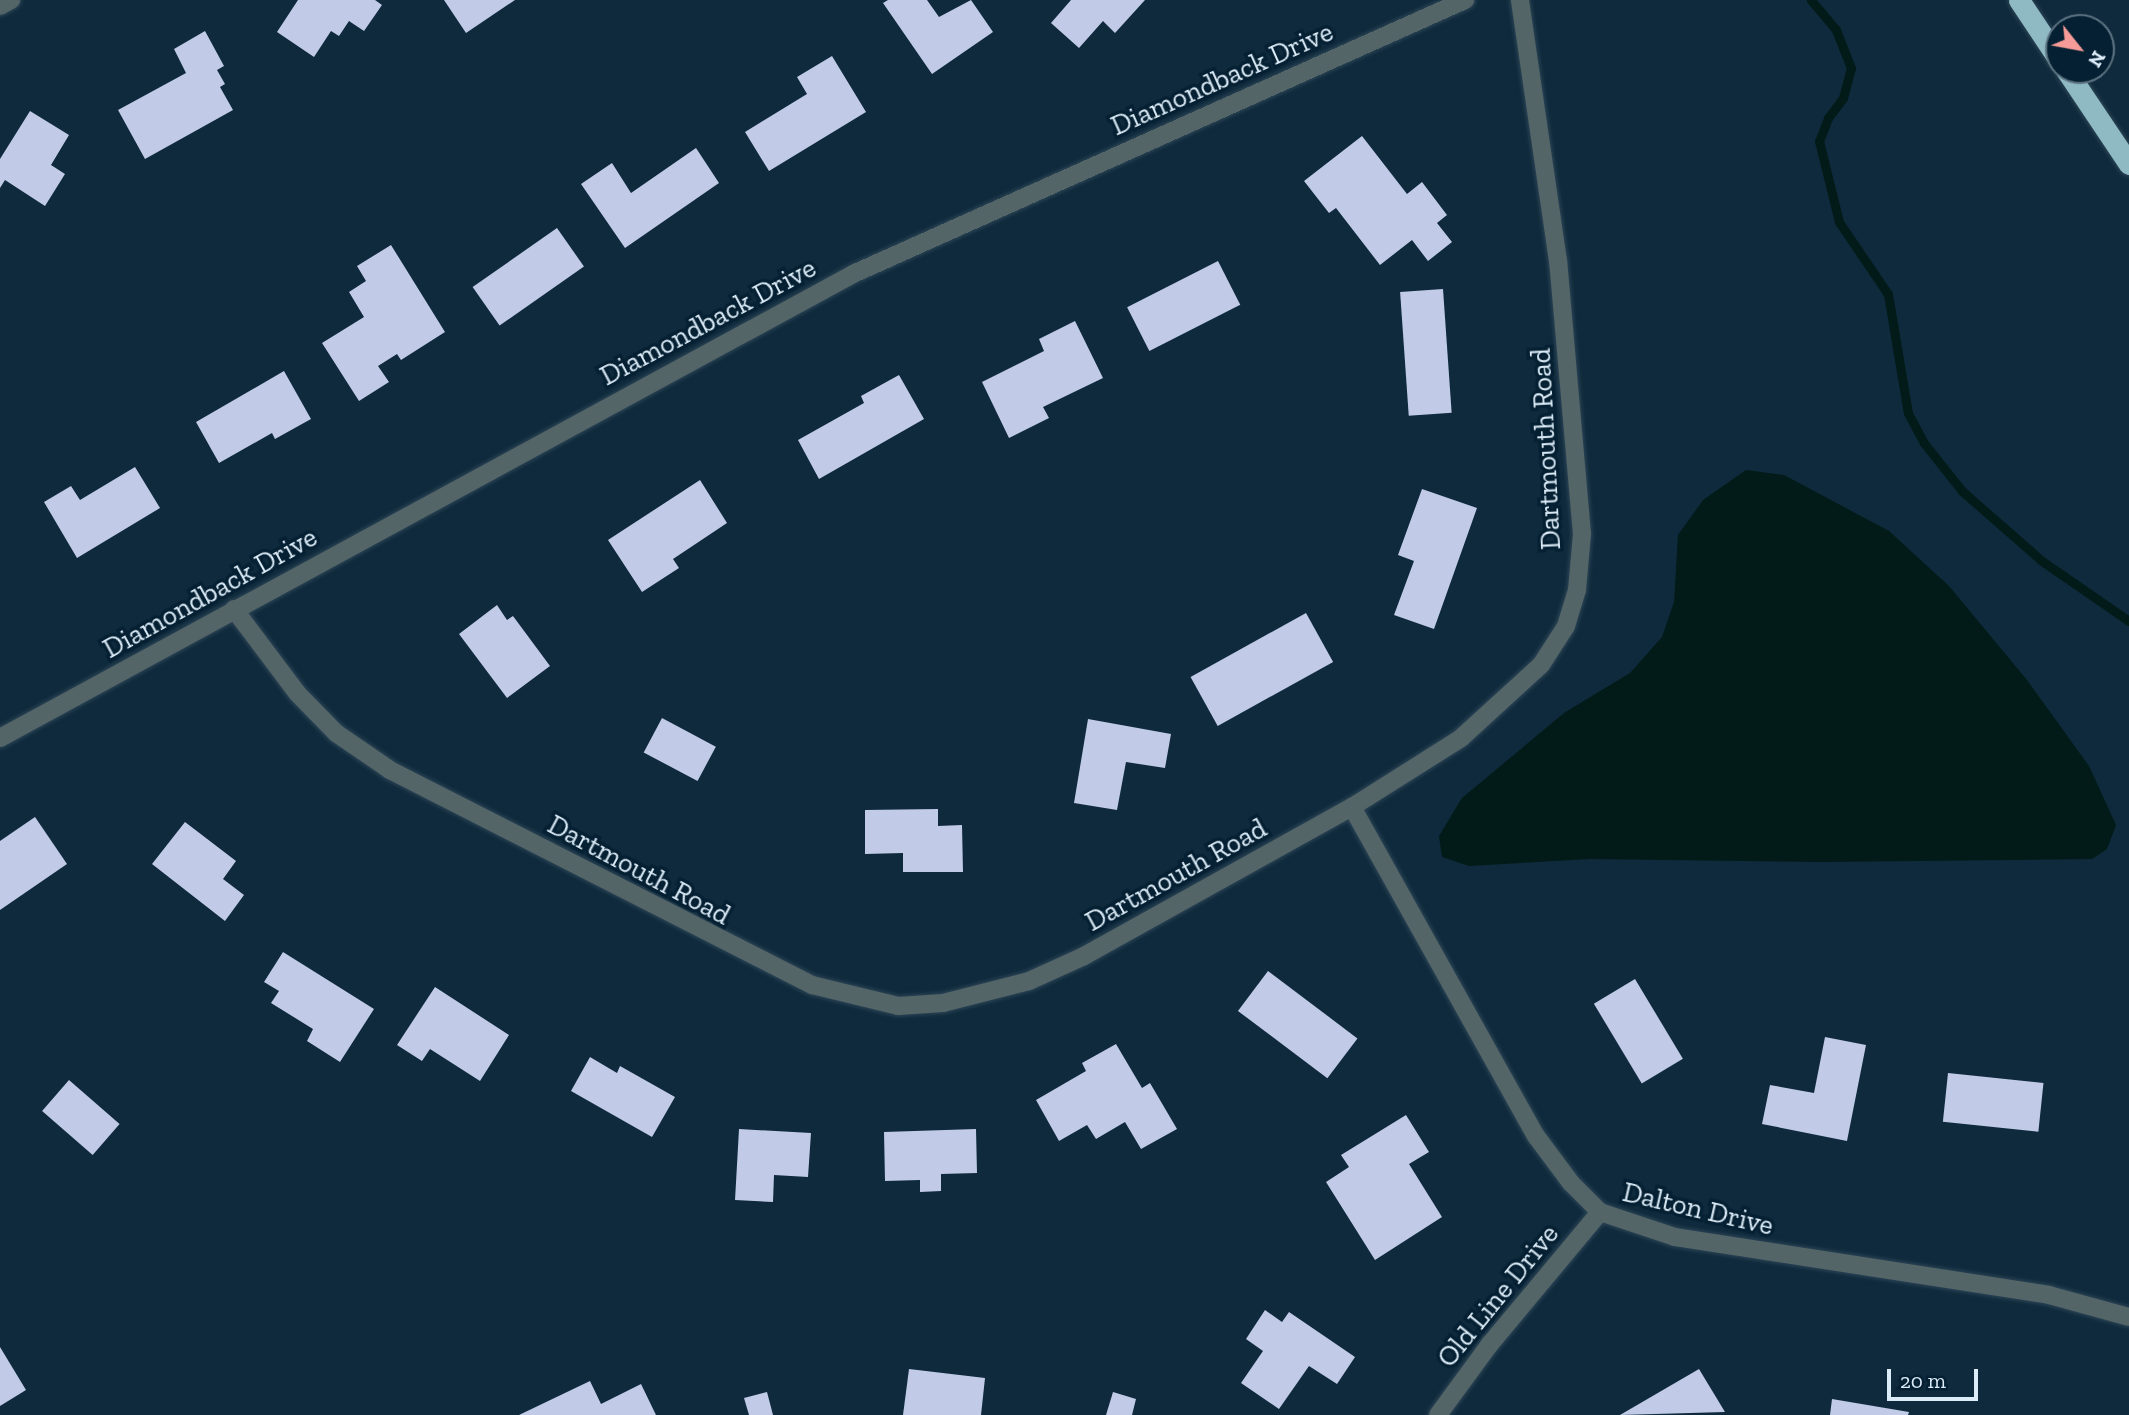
<!DOCTYPE html>
<html>
<head>
<meta charset="utf-8">
<style>
	body { margin:0 }
	#map { position:relative; width:2129px; height:1415px; overflow:hidden; background:#0f2a3c; font-family:"Zilla Slab",serif }
	div>[style] { position:absolute }
	.water>* { inset:0; background:#021b18 }
	.stream>* { height:9px; margin:-4.5px; padding:0 4.5px; transform-origin:4.5px; border-radius:4.5px; background:#021b18 }
	.building>* { inset:0; background:#c1cbe7; transform-origin:0 0 }
	.roads { filter:drop-shadow(0 0 2px #2c4556) drop-shadow(0 0 2px #2c4556) }
	.minor>* { height:18px; margin:-9px; padding:0 9px; transform-origin:9px; border-radius:9px; background:#546568 }
	.highway>* { height:21px; margin:-10.5px; padding:0 10.5px; transform-origin:10.5px; border-radius:10.5px; background:#8fb9c3 }
	span { translate:-50% -50%; white-space:nowrap; text-align:center; line-height:1.15; -webkit-text-stroke:7px #052032; paint-order:stroke }
	.street-label { font-size:28px; color:#dcecf8 }
	.north { position:absolute; left:2045px; top:14px; width:70px; height:70px; box-sizing:border-box; background:#052032; border:2px solid #5b7281; border-radius:50%; rotate:121deg; font-size:19px; font-weight:700; line-height:28px; text-align:center; color:#dcecf8 }
	.north::after { content:''; display:block; margin:auto; width:24px; height:32px; background:#f59b98; clip-path:polygon(50% 0,100% 100%,50% 72%,0 100%) }
	.scale { position:absolute; left:1887px; top:1369px; width:91px; height:32px; box-sizing:border-box; border:4px solid #dcecf8; border-top:0; padding-left:9px; font-size:21px; line-height:24px; white-space:nowrap; color:#dcecf8; -webkit-text-stroke:5px #052032; paint-order:stroke }
</style>
</head>
<body>
<div id="map">
	<div class="water">
		<i style="clip-path:polygon(1746px 470px,1784px 475px,1889px 531px,1949px 586px,2027px 680px,2089px 766px,2116px 825px,2107px 849px,2092px 859px,1823px 862px,1590px 859px,1469px 866px,1442px 857px,1439px 836px,1462px 798px,1564px 713px,1630px 673px,1662px 637px,1674px 602px,1678px 535px,1703px 500px)"></i>
	</div>
	<div class="stream">
		<i style="left:1811px;top:0;width:39px;rotate:50deg"></i>
		<i style="left:1836px;top:30px;width:41px;rotate:68.5deg"></i>
		<i style="left:1851px;top:68px;width:31px;rotate:105deg"></i>
		<i style="left:1843px;top:98px;width:25px;rotate:127deg"></i>
		<i style="left:1828px;top:118px;width:25px;rotate:111deg"></i>
		<i style="left:1819px;top:141px;width:83px;rotate:76.1deg"></i>
		<i style="left:1839px;top:222px;width:87px;rotate:55.8deg"></i>
		<i style="left:1888px;top:294px;width:121px;rotate:80.5deg"></i>
		<i style="left:1908px;top:413px;width:34px;rotate:62deg"></i>
		<i style="left:1924px;top:443px;width:61px;rotate:51.6deg"></i>
		<i style="left:1962px;top:491px;width:106px;rotate:41.2deg"></i>
		<i style="left:2042px;top:561px;width:106px;rotate:34.6deg"></i>
	</div>
	<div class="building">
		<i style="clip-path:polygon(298px 0,375px 0,382px 5px,364px 31px,349px 21px,339px 36px,331px 31px,314px 57px,277px 32px)"></i>
		<i style="clip-path:polygon(444px 0,515px 0,466px 33px)"></i>
		<i style="clip-path:polygon(888px 0,927px 0,939px 17px,971px 0,993px 32px,932px 74px,883px 3px)"></i>
		<i style="clip-path:polygon(1071px 0,1145px 0,1115px 33px,1103px 21px,1079px 48px,1051px 23px)"></i>
		<i style="clip-path:polygon(205px 31px,224px 66px,217px 70px,225px 84px,220px 87px,233px 110px,145px 159px,118px 110px,186px 73px,174px 49px)"></i>
		<i style="clip-path:polygon(832px 56px,866px 112px,769px 171px,745px 132px,807px 94px,797px 77px)"></i>
		<i style="clip-path:polygon(30px 111px,69px 135px,51px 165px,65px 174px,45px 206px,5px 180px,0 188px,0 159px)"></i>
		<i style="clip-path:polygon(1362px 136px,1407px 194px,1422px 182px,1447px 215px,1437px 223px,1452px 242px,1428px 261px,1412px 240px,1380px 265px,1336px 208px,1329px 213px,1304px 181px)"></i>
		<i style="clip-path:polygon(696px 148px,719px 183px,625px 248px,581px 184px,612px 163px,631px 193px)"></i>
		<i style="left:557px;top:228px;width:47px;height:103px;rotate:55deg"></i>
		<i style="clip-path:polygon(391px 245px,445px 332px,401px 360px,397px 354px,378px 366px,389px 382px,359px 401px,322px 343px,364px 317px,349px 292px,366px 281px,357px 266px)"></i>
		<i style="left:1218px;top:261px;width:49px;height:102px;rotate:63deg"></i>
		<i style="left:1443px;top:289px;width:124px;height:43px;rotate:86deg"></i>
		<i style="clip-path:polygon(1075px 321px,1103px 378px,1043px 407px,1049px 418px,1009px 438px,982px 382px,1044px 351px,1039px 339px)"></i>
		<i style="clip-path:polygon(284px 371px,311px 419px,275px 439px,272px 433px,219px 463px,196px 422px)"></i>
		<i style="clip-path:polygon(899px 375px,924px 419px,819px 479px,798px 440px,864px 403px,861px 396px)"></i>
		<i style="clip-path:polygon(135px 467px,160px 508px,77px 558px,44px 502px,71px 486px,80px 500px)"></i>
		<i style="clip-path:polygon(700px 480px,727px 523px,673px 559px,679px 568px,642px 592px,608px 540px)"></i>
		<i style="clip-path:polygon(1422px 489px,1477px 508px,1434px 629px,1394px 615px,1414px 561px,1398px 555px)"></i>
		<i style="clip-path:polygon(497px 605px,507px 620px,513px 616px,550px 666px,507px 698px,459px 634px)"></i>
		<i style="left:1306px;top:613px;width:56px;height:132px;rotate:61deg"></i>
		<i style="left:662px;top:718px;width:61px;height:39px;rotate:28deg"></i>
		<i style="clip-path:polygon(1088px 719px,1171px 734px,1165px 768px,1126px 762px,1117px 810px,1074px 803px)"></i>
		<i style="clip-path:polygon(938px 809px,938px 826px,962px 825px,963px 872px,903px 872px,903px 853px,865px 854px,865px 810px)"></i>
		<i style="clip-path:polygon(35px 817px,67px 864px,0 910px,0 841px)"></i>
		<i style="clip-path:polygon(185px 822px,236px 861px,223px 879px,244px 895px,225px 921px,152px 864px)"></i>
		<i style="clip-path:polygon(283px 952px,374px 1009px,340px 1062px,307px 1041px,313px 1029px,271px 1003px,279px 991px,264px 982px)"></i>
		<i style="left:1268px;top:971px;width:112px;height:50px;rotate:37deg"></i>
		<i style="left:1635px;top:979px;width:93px;height:48px;rotate:59deg"></i>
		<i style="clip-path:polygon(435px 987px,509px 1035px,480px 1081px,430px 1049px,422px 1061px,397px 1045px)"></i>
		<i style="clip-path:polygon(1825px 1037px,1866px 1045px,1847px 1141px,1762px 1124px,1770px 1085px,1814px 1093px)"></i>
		<i style="clip-path:polygon(1116px 1044px,1142px 1088px,1150px 1083px,1177px 1129px,1141px 1149px,1125px 1122px,1096px 1139px,1087px 1125px,1059px 1141px,1036px 1100px,1086px 1071px,1082px 1063px)"></i>
		<i style="clip-path:polygon(590px 1057px,617px 1073px,620px 1066px,675px 1097px,652px 1137px,571px 1091px)"></i>
		<i style="left:1948px;top:1073px;width:96px;height:49px;rotate:6deg"></i>
		<i style="left:69px;top:1080px;width:67px;height:41px;rotate:41deg"></i>
		<i style="clip-path:polygon(1406px 1115px,1429px 1152px,1409px 1164px,1442px 1217px,1375px 1260px,1326px 1182px,1349px 1167px,1341px 1155px)"></i>
		<i style="clip-path:polygon(739px 1129px,811px 1133px,808px 1177px,774px 1175px,773px 1202px,735px 1200px)"></i>
		<i style="clip-path:polygon(976px 1129px,977px 1173px,941px 1174px,941px 1191px,920px 1192px,920px 1180px,885px 1181px,884px 1132px)"></i>
		<i style="clip-path:polygon(1265px 1310px,1282px 1322px,1289px 1312px,1355px 1357px,1337px 1384px,1309px 1366px,1279px 1409px,1241px 1383px,1263px 1351px,1246px 1339px)"></i>
		<i style="clip-path:polygon(0 1347px,26px 1390px,0 1406px)"></i>
		<i style="clip-path:polygon(909px 1369px,985px 1378px,981px 1415px,903px 1415px)"></i>
		<i style="clip-path:polygon(1699px 1369px,1725px 1412px,1620px 1415px)"></i>
		<i style="clip-path:polygon(590px 1381px,601px 1404px,641px 1384px,656px 1415px,519px 1415px)"></i>
		<i style="clip-path:polygon(767px 1392px,773px 1415px,749px 1415px,744px 1398px)"></i>
		<i style="clip-path:polygon(1113px 1392px,1136px 1399px,1132px 1415px,1106px 1415px)"></i>
		<i style="clip-path:polygon(1832px 1399px,1909px 1412px,1908px 1415px,1830px 1415px)"></i>
	</div>
	<div class="roads">
		<div class="minor">
			<i style="left:0;top:6px;width:13px;rotate:-29deg"></i>
			<i style="left:234px;top:609px;width:105px;rotate:53.1deg"></i>
			<i style="left:297px;top:693px;width:56px;rotate:45.7deg"></i>
			<i style="left:336px;top:733px;width:65px;rotate:34.4deg"></i>
			<i style="left:390px;top:770px;width:474px;rotate:27deg"></i>
			<i style="left:812px;top:985px;width:89px;rotate:13.7deg"></i>
			<i style="left:898px;top:1006px;width:45px;rotate:-3.8deg"></i>
			<i style="left:943px;top:1003px;width:89px;rotate:-14.3deg"></i>
			<i style="left:1029px;top:981px;width:60px;rotate:-24.4deg"></i>
			<i style="left:1084px;top:956px;width:307px;rotate:-29.1deg"></i>
			<i style="left:1352px;top:807px;width:129px;rotate:-32.3deg"></i>
			<i style="left:1461px;top:738px;width:108px;rotate:-42.4deg"></i>
			<i style="left:1541px;top:665px;width:46px;rotate:-57.3deg"></i>
			<i style="left:1566px;top:626px;width:38px;rotate:-73deg"></i>
			<i style="left:1577px;top:590px;width:56px;rotate:-84.9deg"></i>
			<i style="left:1582px;top:534px;width:274px;rotate:-95deg"></i>
			<i style="left:1558px;top:261px;width:264px;rotate:-98.3deg"></i>
			<i style="left:0;top:738px;width:971px;rotate:-28.54deg"></i>
			<i style="left:853px;top:274px;width:671px;rotate:-24.12deg"></i>
			<i style="left:1352px;top:807px;width:377px;rotate:60.8deg"></i>
			<i style="left:1536px;top:1136px;width:59px;rotate:53.3deg"></i>
			<i style="left:1571px;top:1183px;width:41px;rotate:45deg"></i>
			<i style="left:1600px;top:1212px;width:79px;rotate:18.4deg"></i>
			<i style="left:1675px;top:1237px;width:378px;rotate:8.8deg"></i>
			<i style="left:2049px;top:1295px;width:83px;rotate:15.4deg"></i>
			<i style="left:1438px;top:1415px;width:88px;rotate:-53.8deg"></i>
			<i style="left:1490px;top:1344px;width:172px;rotate:-50.2deg"></i>
		</div>
		<div class="highway">
			<i style="left:2019px;top:0;width:72px;rotate:56.3deg"></i>
			<i style="left:2066px;top:70px;width:113px;rotate:56.2deg"></i>
		</div>
	</div>
	<div class="street-label">
		<span style="left:1222px;top:79px;rotate:-24deg">Diamondback Drive</span>
		<span style="left:708px;top:322px;rotate:-28deg">Diamondback Drive</span>
		<span style="left:1546px;top:449px;rotate:-93deg">Dartmouth Road</span>
		<span style="left:210px;top:593px;rotate:-29deg">Diamondback Drive</span>
		<span style="left:639px;top:870px;rotate:28deg">Dartmouth Road</span>
		<span style="left:1176px;top:875px;rotate:-29deg">Dartmouth Road</span>
		<span style="left:1698px;top:1209px;rotate:13deg">Dalton Drive</span>
		<span style="left:1498px;top:1296px;rotate:-51deg">Old Line Drive</span>
	</div>
	<div class="north">N</div>
	<div class="scale">20 m</div>
</div>
</body>
</html>
